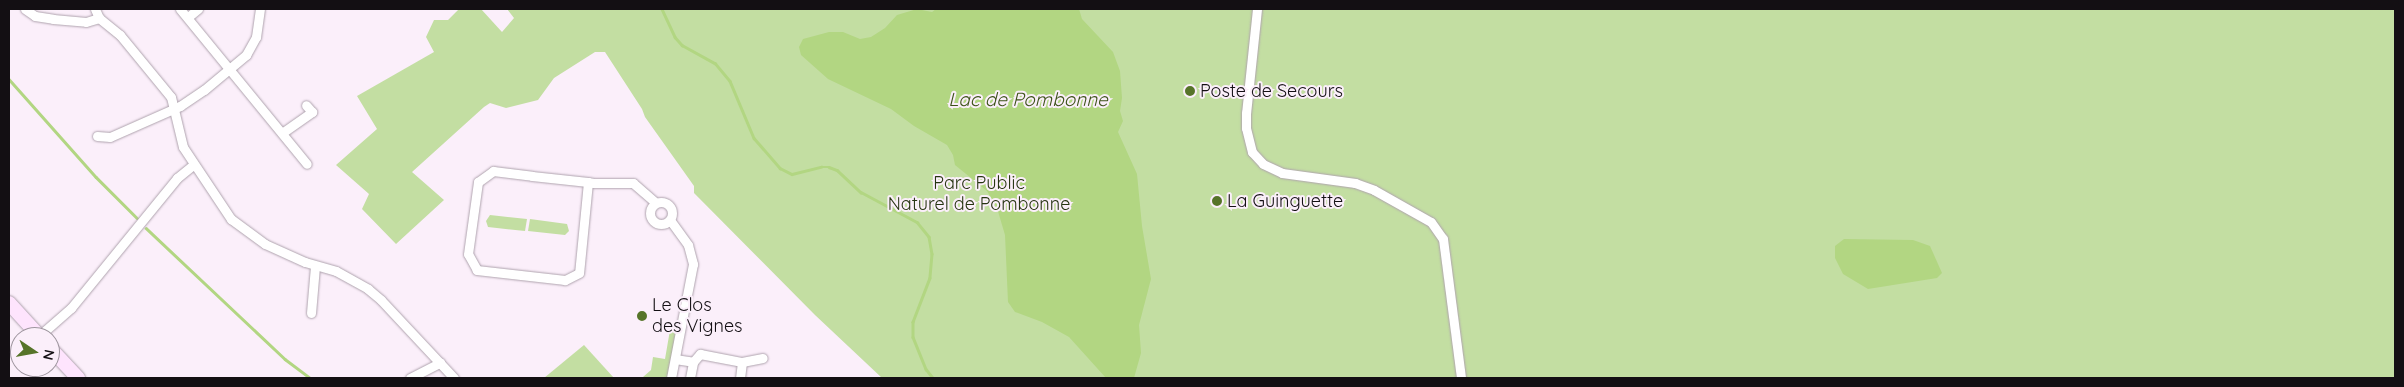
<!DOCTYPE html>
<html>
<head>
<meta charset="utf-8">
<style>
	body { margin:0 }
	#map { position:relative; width:2404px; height:387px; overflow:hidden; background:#fbeffa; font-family:Quicksand,sans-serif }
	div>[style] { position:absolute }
	.green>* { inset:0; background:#c3dea2 }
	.water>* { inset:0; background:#b2d682 }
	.stream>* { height:2.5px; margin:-1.25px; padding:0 1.25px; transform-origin:1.25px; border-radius:1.25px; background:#b2d682 }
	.roads { filter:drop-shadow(0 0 1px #afa3ae) drop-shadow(0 0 1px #afa3ae) }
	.street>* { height:9px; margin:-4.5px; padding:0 4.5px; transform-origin:4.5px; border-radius:4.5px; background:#fff }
	.street>.ring { margin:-4.5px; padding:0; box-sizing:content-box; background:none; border:9px solid #fff; border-radius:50% }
	.secondary>* { height:14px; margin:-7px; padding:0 7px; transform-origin:7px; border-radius:7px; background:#fee4fd }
	.dots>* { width:14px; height:14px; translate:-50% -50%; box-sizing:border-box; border:2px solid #fbeffa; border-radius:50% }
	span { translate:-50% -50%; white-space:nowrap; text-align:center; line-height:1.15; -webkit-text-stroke:4px #fbeffa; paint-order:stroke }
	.poi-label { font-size:18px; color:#130f13 }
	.left { translate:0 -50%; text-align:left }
	.park-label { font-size:18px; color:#263411 }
	.water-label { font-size:19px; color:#3d5319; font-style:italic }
	.frame { position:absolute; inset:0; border:10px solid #130f13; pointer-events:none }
	.north { position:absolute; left:10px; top:327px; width:50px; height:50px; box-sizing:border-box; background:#fbeffa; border:1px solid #9e959e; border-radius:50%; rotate:102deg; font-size:14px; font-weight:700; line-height:20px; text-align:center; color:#130f13 }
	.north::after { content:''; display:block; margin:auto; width:18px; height:22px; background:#567429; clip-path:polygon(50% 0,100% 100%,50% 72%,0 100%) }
</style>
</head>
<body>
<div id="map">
	<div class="green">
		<i style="clip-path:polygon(459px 9px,481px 9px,502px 32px,514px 18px,507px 9px,2395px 9px,2395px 378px,882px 378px,815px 315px,694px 193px,694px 186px,645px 117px,642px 109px,605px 52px,595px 52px,554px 78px,538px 100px,506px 108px,490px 103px,484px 107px,412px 172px,444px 200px,396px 244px,362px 209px,369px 194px,336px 165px,377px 129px,357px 96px,434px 52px,426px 37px,434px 20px,448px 20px)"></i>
		<i style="clip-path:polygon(490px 215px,527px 219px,525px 231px,488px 227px,486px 221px)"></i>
		<i style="clip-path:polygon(530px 219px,567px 224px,569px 231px,565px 235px,528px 231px)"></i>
		<i style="clip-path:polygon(672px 329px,676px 332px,667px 378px,645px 378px,643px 377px,651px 370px,653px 357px,665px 359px,670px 330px)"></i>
		<i style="clip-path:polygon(584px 345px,614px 378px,544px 378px)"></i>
	</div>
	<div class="water">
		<i style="clip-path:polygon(917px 9px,932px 12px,936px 9px,1079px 9px,1082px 19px,1113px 52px,1120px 71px,1122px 98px,1120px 111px,1123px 121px,1118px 132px,1137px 174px,1142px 226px,1151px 279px,1139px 325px,1141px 353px,1134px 378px,1106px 378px,1069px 337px,1042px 322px,1015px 312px,1008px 302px,1005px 235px,997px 208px,987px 191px,955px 165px,953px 155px,947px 145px,914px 126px,891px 109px,828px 79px,801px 55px,799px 47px,803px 39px,829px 32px,843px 32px,860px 39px,871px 37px,885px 28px,897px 15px)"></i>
		<i style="clip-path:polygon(1844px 239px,1913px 240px,1930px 246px,1942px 273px,1937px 278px,1868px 289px,1843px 274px,1835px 258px,1835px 246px)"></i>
	</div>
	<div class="stream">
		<i style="left:662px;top:9px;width:31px;rotate:65deg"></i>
		<i style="left:675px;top:37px;width:11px;rotate:49deg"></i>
		<i style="left:682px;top:45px;width:38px;rotate:29deg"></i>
		<i style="left:715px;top:63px;width:23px;rotate:50deg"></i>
		<i style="left:730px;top:81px;width:62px;rotate:67.2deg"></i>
		<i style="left:754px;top:138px;width:40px;rotate:49deg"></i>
		<i style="left:780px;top:168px;width:13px;rotate:27deg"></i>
		<i style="left:792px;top:174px;width:30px;rotate:-14deg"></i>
		<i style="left:821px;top:167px;width:8px"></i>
		<i style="left:829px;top:167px;width:9px;rotate:21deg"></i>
		<i style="left:837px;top:170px;width:33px;rotate:43deg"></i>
		<i style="left:861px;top:192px;width:64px;rotate:28.2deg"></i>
		<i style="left:917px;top:222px;width:19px;rotate:51deg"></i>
		<i style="left:929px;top:237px;width:17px;rotate:80deg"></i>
		<i style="left:932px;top:254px;width:24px;rotate:95deg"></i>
		<i style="left:930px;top:278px;width:47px;rotate:111.1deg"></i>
		<i style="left:913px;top:322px;width:15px;rotate:90deg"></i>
		<i style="left:913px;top:337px;width:35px;rotate:68deg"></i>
		<i style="left:926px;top:369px;width:11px;rotate:52deg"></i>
		<i style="left:9px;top:79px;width:131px;rotate:48.4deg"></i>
		<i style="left:96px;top:177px;width:58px;rotate:45deg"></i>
		<i style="left:146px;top:228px;width:191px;rotate:43.3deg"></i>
		<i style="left:285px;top:359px;width:31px;rotate:37deg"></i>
	</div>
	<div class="roads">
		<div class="street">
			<i style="left:25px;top:9px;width:12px;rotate:35deg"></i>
			<i style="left:35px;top:16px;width:18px;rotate:9deg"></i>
			<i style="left:53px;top:19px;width:33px;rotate:5deg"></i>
			<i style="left:86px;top:22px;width:14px;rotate:-17deg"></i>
			<i style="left:95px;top:9px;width:10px;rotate:66deg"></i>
			<i style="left:99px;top:18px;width:27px;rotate:39deg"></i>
			<i style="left:120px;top:35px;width:80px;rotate:50.6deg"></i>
			<i style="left:171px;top:97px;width:51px;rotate:76.5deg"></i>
			<i style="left:183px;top:147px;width:87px;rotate:56.3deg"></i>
			<i style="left:231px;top:219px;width:42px;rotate:36.3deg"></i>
			<i style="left:265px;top:244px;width:44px;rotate:24.2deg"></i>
			<i style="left:305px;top:262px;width:32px;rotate:16deg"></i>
			<i style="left:336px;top:271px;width:37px;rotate:29deg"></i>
			<i style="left:368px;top:289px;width:17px;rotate:40deg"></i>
			<i style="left:381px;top:300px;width:107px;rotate:46.9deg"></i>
			<i style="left:180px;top:9px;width:200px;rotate:50.7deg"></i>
			<i style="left:1257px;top:9px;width:105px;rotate:96deg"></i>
			<i style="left:1246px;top:113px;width:15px;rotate:90deg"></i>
			<i style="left:1246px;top:128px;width:25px;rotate:76deg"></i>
			<i style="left:1252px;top:152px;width:16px;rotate:47deg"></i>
			<i style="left:1263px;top:164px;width:21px;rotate:25deg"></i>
			<i style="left:1282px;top:173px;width:74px;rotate:7.8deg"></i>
			<i style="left:1355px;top:183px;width:20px;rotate:20deg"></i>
			<i style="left:1374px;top:190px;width:65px;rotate:29.3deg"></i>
			<i style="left:1431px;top:222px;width:21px;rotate:55deg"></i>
			<i style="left:1443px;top:239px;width:140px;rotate:82.6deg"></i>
			<i style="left:188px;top:17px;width:13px;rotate:-39deg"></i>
			<i style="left:282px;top:133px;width:37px;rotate:-35deg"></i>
			<i style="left:312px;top:112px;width:9px;rotate:-131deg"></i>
			<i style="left:97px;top:136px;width:13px;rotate:4deg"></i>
			<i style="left:110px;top:137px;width:77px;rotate:-23.9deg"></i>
			<i style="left:180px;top:106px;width:29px;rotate:-34deg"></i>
			<i style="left:204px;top:90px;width:55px;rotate:-39.8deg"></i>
			<i style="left:246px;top:55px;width:21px;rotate:-61deg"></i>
			<i style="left:256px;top:37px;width:28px;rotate:-82deg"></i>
			<i style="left:588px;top:182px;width:91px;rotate:95.6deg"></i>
			<i style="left:579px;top:273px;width:16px;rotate:153deg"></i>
			<i style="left:565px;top:280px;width:89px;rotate:-173.5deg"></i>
			<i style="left:477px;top:270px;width:18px;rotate:-119deg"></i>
			<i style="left:468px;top:254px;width:73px;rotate:-82.1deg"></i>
			<i style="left:478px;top:182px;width:19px;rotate:-36deg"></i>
			<i style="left:493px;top:171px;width:39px;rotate:7deg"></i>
			<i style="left:532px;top:176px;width:56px;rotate:6.1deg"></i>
			<i style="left:588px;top:182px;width:5px;rotate:11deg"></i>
			<i style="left:593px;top:183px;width:40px"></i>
			<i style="left:633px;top:183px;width:30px;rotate:41deg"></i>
			<i class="ring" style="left:650px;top:202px;width:13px;height:13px"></i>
			<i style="left:670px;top:220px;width:31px;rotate:54deg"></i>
			<i style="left:688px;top:245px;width:20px;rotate:75deg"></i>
			<i style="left:693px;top:264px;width:116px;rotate:100.9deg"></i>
			<i style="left:311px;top:313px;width:47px;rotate:-85.1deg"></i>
			<i style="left:39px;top:336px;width:43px;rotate:-41.2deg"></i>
			<i style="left:71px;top:308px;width:168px;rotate:-50.8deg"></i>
			<i style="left:177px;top:178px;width:21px;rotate:-39deg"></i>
			<i style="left:675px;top:359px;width:18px;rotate:9deg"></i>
			<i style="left:693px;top:362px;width:11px;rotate:-49deg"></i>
			<i style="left:700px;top:354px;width:43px;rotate:10.8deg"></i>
			<i style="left:742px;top:362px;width:16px;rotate:97deg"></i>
			<i style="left:742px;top:362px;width:21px;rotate:-11deg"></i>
			<i style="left:410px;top:378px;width:34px;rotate:-27deg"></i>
			<i style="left:690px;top:378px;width:16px;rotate:-79deg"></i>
		</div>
		<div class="secondary">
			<i style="left:9px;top:303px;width:46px;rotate:47.6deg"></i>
			<i style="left:50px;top:348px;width:41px;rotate:47deg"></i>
		</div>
	</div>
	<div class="dots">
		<i style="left:1190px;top:91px;background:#567429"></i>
		<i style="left:1217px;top:201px;background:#567429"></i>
		<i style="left:642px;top:316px;background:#567429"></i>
	</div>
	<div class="poi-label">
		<span class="left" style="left:1200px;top:91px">Poste de Secours</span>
		<span class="left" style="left:1227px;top:201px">La Guinguette</span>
		<span class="left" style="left:652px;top:316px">Le Clos<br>des Vignes</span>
	</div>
	<div class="park-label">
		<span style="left:979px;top:194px">Parc Public<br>Naturel de Pombonne</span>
	</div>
	<div class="water-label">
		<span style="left:1028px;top:100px">Lac de Pombonne</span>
	</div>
	<div class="frame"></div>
	<div class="north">N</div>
</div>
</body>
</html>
